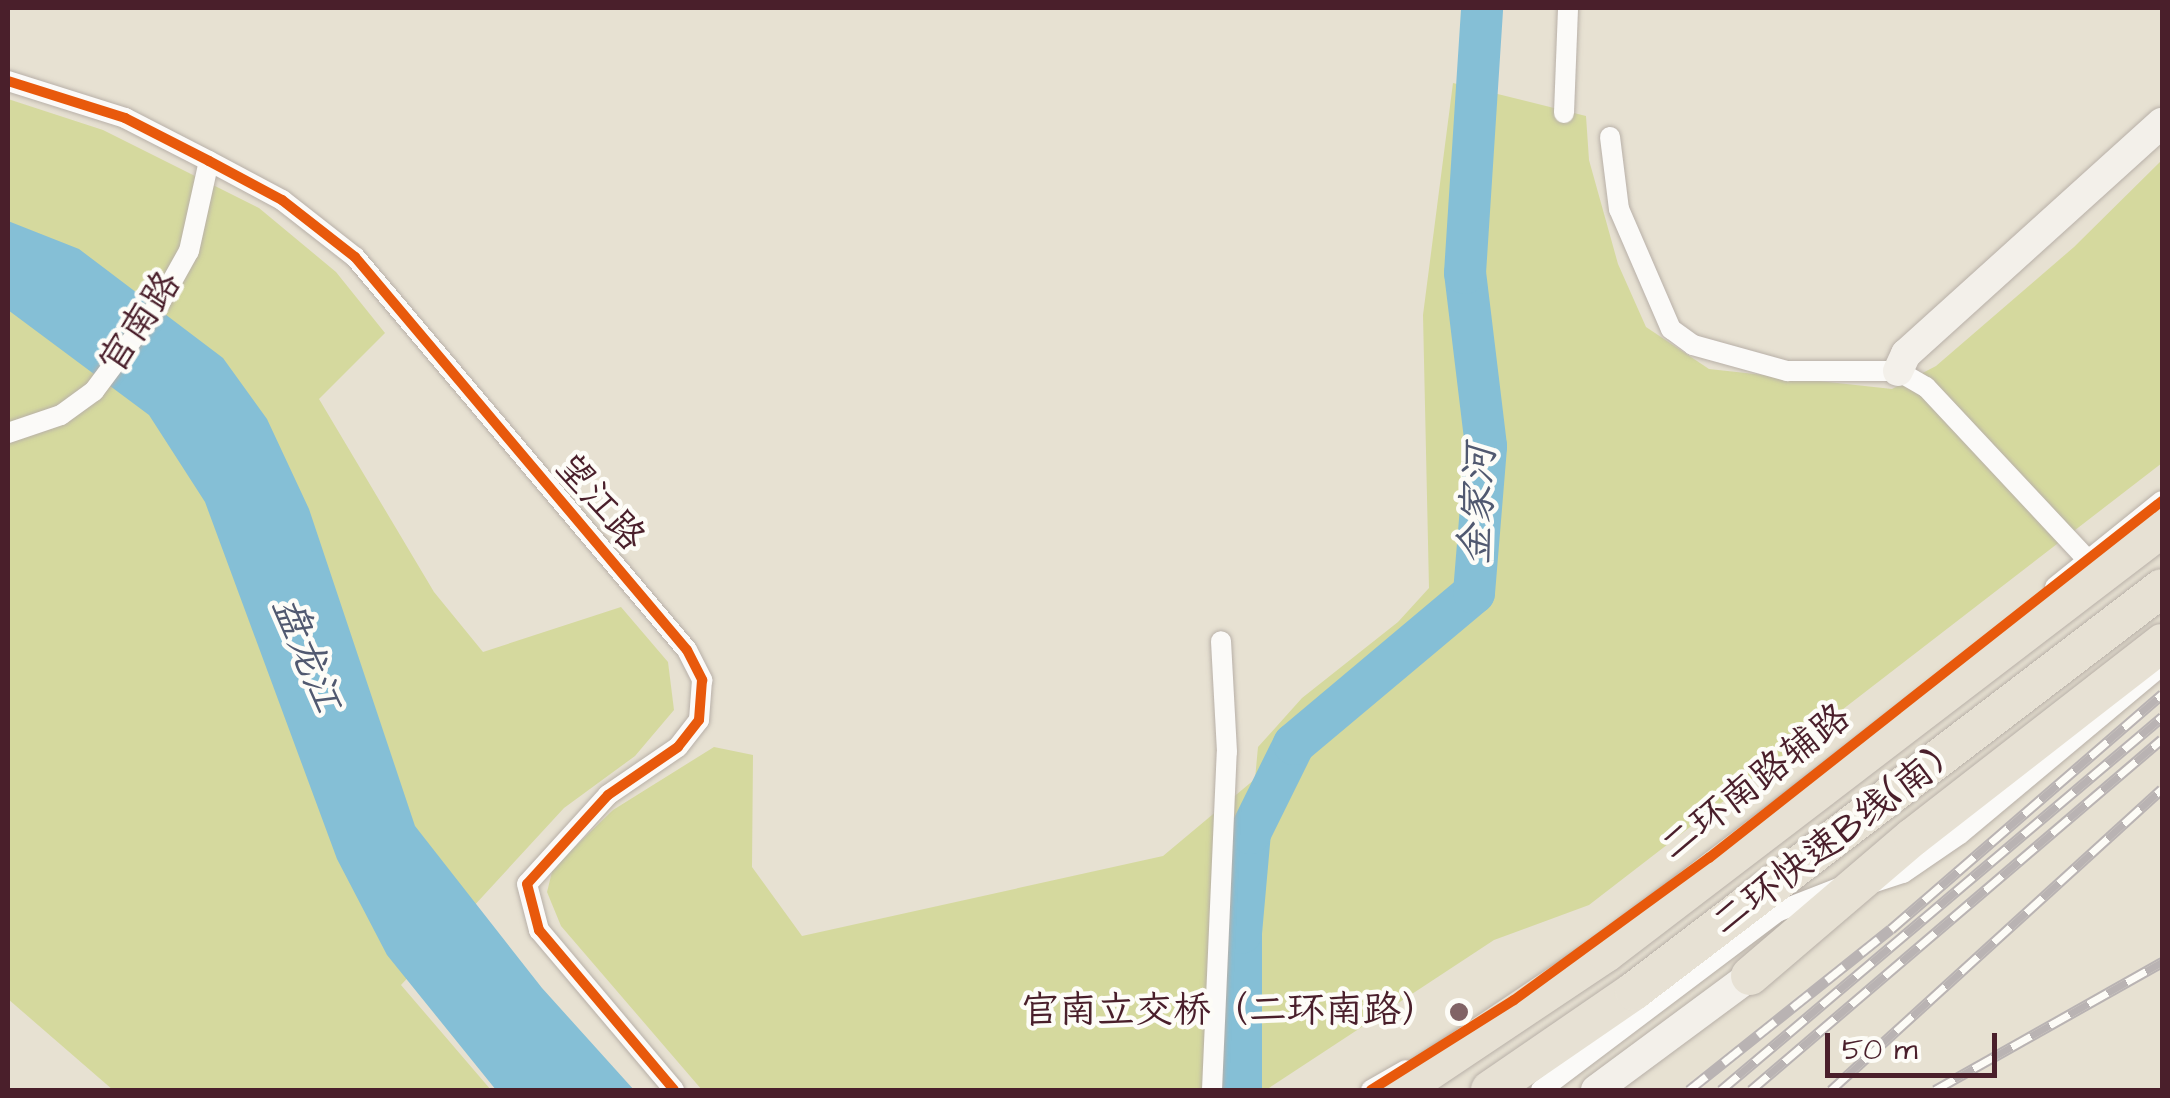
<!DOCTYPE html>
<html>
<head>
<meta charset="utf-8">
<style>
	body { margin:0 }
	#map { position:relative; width:2170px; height:1098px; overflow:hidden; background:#e7e1d2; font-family:"Architects Daughter","LXGW WenKai TC",sans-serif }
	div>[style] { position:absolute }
	.green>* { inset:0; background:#d5d99e }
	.water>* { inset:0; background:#85bfd6 }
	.river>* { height:42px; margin:-21px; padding:0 21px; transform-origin:21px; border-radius:21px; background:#85bfd6 }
	.roads { filter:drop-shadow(0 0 2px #b8b0a8) drop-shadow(0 0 2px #b8b0a8) }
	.street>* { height:20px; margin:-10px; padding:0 10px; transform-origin:10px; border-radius:10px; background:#fbfaf8 }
	.secondary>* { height:30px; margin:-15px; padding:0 15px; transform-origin:15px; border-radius:15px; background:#f3f0ea }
	.highway>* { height:38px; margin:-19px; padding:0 19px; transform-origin:19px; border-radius:19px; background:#e7e1d4 }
	.rail>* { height:11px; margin-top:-5.5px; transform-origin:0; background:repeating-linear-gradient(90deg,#fdfcf7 0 22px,#b9b3b3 0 44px); box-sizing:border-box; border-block:2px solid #b9b3b3 }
	.cycleway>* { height:10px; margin:-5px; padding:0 5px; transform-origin:5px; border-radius:5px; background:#e8590c }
	.dots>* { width:28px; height:28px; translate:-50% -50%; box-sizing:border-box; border:5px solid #fdfcf7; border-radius:50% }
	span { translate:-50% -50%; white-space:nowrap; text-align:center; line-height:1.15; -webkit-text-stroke:9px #fdfcf7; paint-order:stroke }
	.street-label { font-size:38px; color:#4a1f2b }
	.poi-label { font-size:38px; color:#4a1f2b }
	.right { translate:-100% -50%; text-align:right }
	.water-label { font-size:40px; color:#515970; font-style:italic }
	.frame { position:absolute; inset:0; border:10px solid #4a1f2b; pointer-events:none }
	.scale { position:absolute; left:1825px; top:1033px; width:172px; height:45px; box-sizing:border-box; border:5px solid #4a1f2b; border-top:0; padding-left:12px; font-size:30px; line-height:35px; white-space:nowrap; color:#4a1f2b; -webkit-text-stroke:8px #fdfcf7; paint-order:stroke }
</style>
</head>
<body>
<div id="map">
	<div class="green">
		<i style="clip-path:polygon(1453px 83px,1586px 116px,1589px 160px,1618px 264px,1646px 327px,1709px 369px,1892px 389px,1936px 366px,2074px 247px,2162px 160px,2162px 463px,1589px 905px,1494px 940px,1266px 1090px,702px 1090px,561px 926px,547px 892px,553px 868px,613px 810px,714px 747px,753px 755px,752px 867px,802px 936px,1163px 856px,1255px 779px,1258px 747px,1302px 698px,1398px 622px,1429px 588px,1423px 315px)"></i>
		<i style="clip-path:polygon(8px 99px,103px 130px,259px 208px,336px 272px,385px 333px,319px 399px,434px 592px,483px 652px,621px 607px,668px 662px,674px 710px,635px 756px,564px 808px,401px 985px,491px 1090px,113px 1090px,8px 999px)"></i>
	</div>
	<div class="water">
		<i style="clip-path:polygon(8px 221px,79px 249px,223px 358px,267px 419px,309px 509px,415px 826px,542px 988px,634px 1090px,496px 1090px,387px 955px,337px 859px,205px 502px,149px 415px,8px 310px)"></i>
	</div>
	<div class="river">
		<i style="left:1241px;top:1090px;width:157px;rotate:-90deg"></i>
		<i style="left:1241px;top:933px;width:100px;rotate:-84.9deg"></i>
		<i style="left:1250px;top:833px;width:99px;rotate:-63.7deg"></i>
		<i style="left:1294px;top:744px;width:235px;rotate:-40deg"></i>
		<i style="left:1474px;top:593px;width:147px;rotate:-85.3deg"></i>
		<i style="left:1486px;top:446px;width:174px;rotate:-96.9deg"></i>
		<i style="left:1465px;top:273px;width:266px;rotate:-86.3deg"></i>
	</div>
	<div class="roads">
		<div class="street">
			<i style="left:8px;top:81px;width:123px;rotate:17.5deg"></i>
			<i style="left:125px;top:118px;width:94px;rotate:27.1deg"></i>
			<i style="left:209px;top:161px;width:83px;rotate:28.1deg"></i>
			<i style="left:282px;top:200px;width:93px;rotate:38deg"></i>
			<i style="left:355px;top:257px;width:514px;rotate:49.81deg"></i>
			<i style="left:687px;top:650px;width:34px;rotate:63deg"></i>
			<i style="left:702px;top:680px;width:40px;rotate:94.3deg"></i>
			<i style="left:699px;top:720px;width:34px;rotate:128deg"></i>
			<i style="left:678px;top:747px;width:85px;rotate:145.6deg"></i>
			<i style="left:608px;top:795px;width:120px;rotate:132.3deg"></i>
			<i style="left:527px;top:884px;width:48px;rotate:75.4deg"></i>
			<i style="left:539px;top:930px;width:209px;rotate:49.8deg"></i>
			<i style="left:1564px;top:113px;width:105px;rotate:-87.8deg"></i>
			<i style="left:1610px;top:137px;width:73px;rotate:82.9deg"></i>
			<i style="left:1619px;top:209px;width:131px;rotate:66.6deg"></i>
			<i style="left:1671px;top:329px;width:27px;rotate:36deg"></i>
			<i style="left:1693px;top:345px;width:98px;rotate:15.5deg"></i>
			<i style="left:1787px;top:371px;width:111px"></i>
			<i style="left:1898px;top:371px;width:32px;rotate:30deg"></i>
			<i style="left:1926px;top:387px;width:237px;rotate:46.9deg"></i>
			<i style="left:8px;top:433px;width:56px;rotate:-18.8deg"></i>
			<i style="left:61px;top:415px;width:41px;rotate:-36deg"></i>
			<i style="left:94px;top:391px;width:112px;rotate:-53.3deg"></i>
			<i style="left:161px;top:301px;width:57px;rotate:-60.8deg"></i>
			<i style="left:189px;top:251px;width:92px;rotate:-77.5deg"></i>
			<i style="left:2055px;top:587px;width:137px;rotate:-38.8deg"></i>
			<i style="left:1875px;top:882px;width:29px;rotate:-18deg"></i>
			<i style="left:1903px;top:873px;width:69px;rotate:-34.4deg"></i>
			<i style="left:1960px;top:834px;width:257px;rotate:-39.9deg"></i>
			<i style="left:1212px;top:1090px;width:338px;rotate:-87.5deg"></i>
			<i style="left:1227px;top:752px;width:111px;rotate:-93.1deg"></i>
			<i style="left:1371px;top:1090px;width:40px;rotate:-29.7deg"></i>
			<i style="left:1541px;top:1090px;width:296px;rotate:-37deg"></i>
			<i style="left:1777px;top:912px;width:74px;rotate:-21.4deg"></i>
		</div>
		<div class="secondary">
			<i style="left:1898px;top:371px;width:19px;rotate:-65deg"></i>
			<i style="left:1906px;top:354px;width:345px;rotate:-42.1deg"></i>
			<i style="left:1596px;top:1090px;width:192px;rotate:-36.5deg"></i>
		</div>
		<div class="highway">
			<i style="left:1750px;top:976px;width:214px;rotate:-40.5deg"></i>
			<i style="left:1913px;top:837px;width:316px;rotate:-37.9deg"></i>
			<i style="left:1401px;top:1090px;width:247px;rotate:-33.8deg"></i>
			<i style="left:1606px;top:953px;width:700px;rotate:-37.39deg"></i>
			<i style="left:1490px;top:1090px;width:175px;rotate:-34.5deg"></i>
			<i style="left:1634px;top:991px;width:664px;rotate:-37.35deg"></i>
		</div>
	</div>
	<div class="rail">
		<i style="left:1689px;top:1090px;width:258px;rotate:-38.6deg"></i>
		<i style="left:1891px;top:929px;width:359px;rotate:-40.9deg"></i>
		<i style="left:1721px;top:1090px;width:578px;rotate:-40.22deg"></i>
		<i style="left:1751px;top:1090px;width:540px;rotate:-40.5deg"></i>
		<i style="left:1831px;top:1090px;width:447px;rotate:-42.3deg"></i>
		<i style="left:1935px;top:1090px;width:261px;rotate:-29.4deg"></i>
	</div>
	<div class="cycleway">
		<i style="left:8px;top:81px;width:123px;rotate:17.5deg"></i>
		<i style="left:125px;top:118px;width:94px;rotate:27.1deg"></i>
		<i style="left:209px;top:161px;width:83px;rotate:28.1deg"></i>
		<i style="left:282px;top:200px;width:93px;rotate:38deg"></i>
		<i style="left:355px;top:257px;width:514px;rotate:49.81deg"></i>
		<i style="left:687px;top:650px;width:34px;rotate:63deg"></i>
		<i style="left:702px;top:680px;width:40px;rotate:94.3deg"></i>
		<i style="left:699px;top:720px;width:34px;rotate:128deg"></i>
		<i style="left:678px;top:747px;width:85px;rotate:145.6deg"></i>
		<i style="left:608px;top:795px;width:120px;rotate:132.3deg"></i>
		<i style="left:527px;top:884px;width:48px;rotate:75.4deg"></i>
		<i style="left:539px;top:930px;width:209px;rotate:49.8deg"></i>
		<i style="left:1371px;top:1090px;width:169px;rotate:-32.2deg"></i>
		<i style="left:1514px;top:1000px;width:241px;rotate:-36.1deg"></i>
		<i style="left:1709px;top:858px;width:577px;rotate:-38.24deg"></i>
	</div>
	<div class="dots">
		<i style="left:1459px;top:1012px;background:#816365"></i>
	</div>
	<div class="street-label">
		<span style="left:141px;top:323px;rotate:-56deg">官南路</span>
		<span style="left:599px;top:503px;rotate:49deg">望江路</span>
		<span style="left:1756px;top:783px;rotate:-38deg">二环南路辅路</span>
		<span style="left:1829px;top:844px;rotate:-37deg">二环快速B线(南)</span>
	</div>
	<div class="poi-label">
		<span class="right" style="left:1439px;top:1012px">官南立交桥（二环南路）</span>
	</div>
	<div class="water-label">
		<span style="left:1479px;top:505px;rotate:-87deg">金家河</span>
		<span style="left:306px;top:655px;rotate:68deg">盘龙江</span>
	</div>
	<div class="frame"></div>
	<div class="scale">50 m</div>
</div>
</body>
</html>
